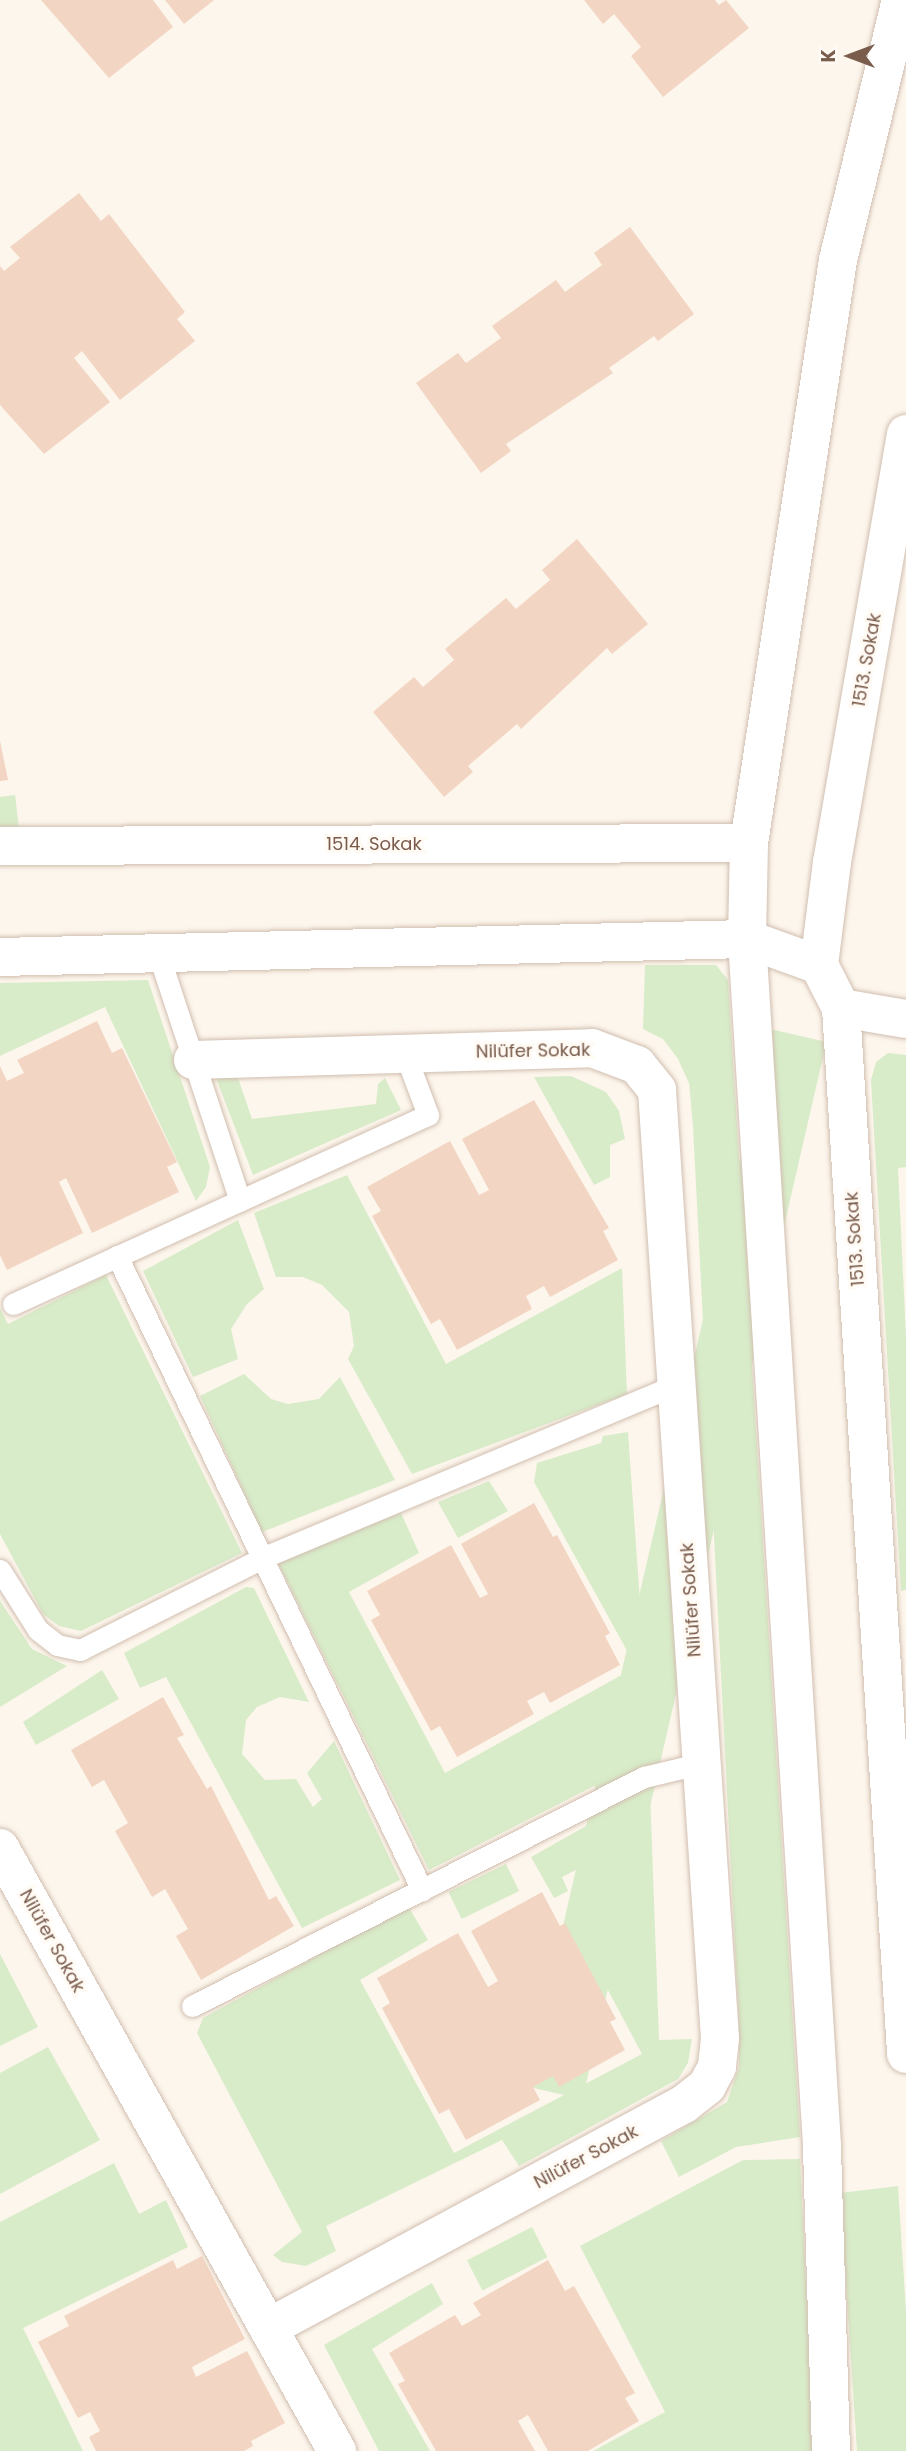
<!DOCTYPE html>
<html>
<head>
<meta charset="utf-8">
<style>
	body { margin:0 }
	#map { position:relative; width:906px; height:2451px; overflow:hidden; background:#fdf6ec; font-family:Poppins,sans-serif }
	div>[style] { position:absolute }
	.green>* { inset:0; background:#d8ecc9; transform-origin:0 0 }
	.building>* { inset:0; background:#f3d5c3 }
	.roads { filter:drop-shadow(0 0 2px #d1beb0) drop-shadow(0 0 2px #d1beb0) }
	.service>* { height:21px; margin:-10.5px; padding:0 10.5px; transform-origin:10.5px; border-radius:10.5px; background:#fff }
	.minor>* { height:38px; margin:-19px; padding:0 19px; transform-origin:19px; border-radius:19px; background:#fff }
	span { translate:-50% -50%; white-space:nowrap; text-align:center; line-height:1.15; -webkit-text-stroke:6px #fffaf3; paint-order:stroke }
	.street-label { font-size:18px; color:#7a5c4d }
	.north { position:absolute; left:815px; top:21px; width:70px; height:70px; -webkit-text-stroke:5px #fffaf3; paint-order:stroke; rotate:270deg; font-size:19px; font-weight:700; line-height:28px; text-align:center; color:#7a5c4d }
	.north::after { content:''; display:block; margin:auto; width:24px; height:32px; background:#7a5c4d; clip-path:polygon(50% 0,100% 100%,50% 72%,0 100%) }
</style>
</head>
<body>
<div id="map">
	<div class="green">
		<i style="clip-path:polygon(15px 795px,19px 828px,0 829px,0 797px)"></i>
		<i style="clip-path:polygon(645px 965px,716px 965px,728px 980px,800px 2137px,736px 2147px,679px 2177px,661px 2141px,727px 2102px,739px 2067px,739px 2026px,693px 1126px,689px 1083px,678px 1059px,663px 1039px,643px 1029px)"></i>
		<i style="clip-path:polygon(148px 980px,210px 1167px,206px 1187px,196px 1201px,105px 1007px,0 1056px,0 983px)"></i>
		<i style="left:770px;top:1029px;width:58px;height:1085px;rotate:13deg"></i>
		<i style="clip-path:polygon(888px 1053px,906px 1055px,906px 1167px,898px 1168px,906px 1336px,906px 1590px,901px 1591px,871px 1080px,876px 1062px)"></i>
		<i style="clip-path:polygon(237px 1075px,252px 1119px,376px 1104px,378px 1084px,385px 1078px,401px 1110px,253px 1175px,216px 1078px)"></i>
		<i style="clip-path:polygon(571px 1076px,606px 1092px,619px 1111px,625px 1139px,610px 1145px,610px 1177px,594px 1185px,534px 1077px)"></i>
		<i style="clip-path:polygon(347px 1175px,446px 1364px,622px 1268px,627px 1394px,412px 1474px,348px 1359px,354px 1346px,349px 1312px,322px 1285px,303px 1277px,276px 1277px,254px 1213px)"></i>
		<i style="clip-path:polygon(238px 1220px,264px 1289px,247px 1304px,231px 1329px,238px 1359px,193px 1377px,143px 1271px)"></i>
		<i style="clip-path:polygon(106px 1275px,242px 1553px,81px 1631px,59px 1626px,43px 1614px,0 1534px,0 1308px,8px 1324px)"></i>
		<i style="clip-path:polygon(244px 1374px,271px 1399px,288px 1404px,319px 1399px,340px 1377px,395px 1480px,262px 1532px,200px 1396px)"></i>
		<i style="clip-path:polygon(628px 1432px,651px 1757px,429px 1870px,277px 1561px,401px 1513px,419px 1553px,349px 1592px,445px 1773px,636px 1667px,534px 1482px,537px 1463px,601px 1443px,603px 1436px)"></i>
		<i style="clip-path:polygon(489px 1481px,508px 1511px,458px 1538px,438px 1502px)"></i>
		<i style="clip-path:polygon(246px 1587px,254px 1588px,309px 1702px,280px 1697px,257px 1707px,246px 1720px,242px 1754px,265px 1780px,296px 1779px,313px 1807px,322px 1799px,307px 1773px,334px 1741px,400px 1880px,302px 1928px,166px 1677px,140px 1688px,124px 1653px)"></i>
		<i style="clip-path:polygon(0 1601px,32px 1649px,67px 1666px,0 1707px)"></i>
		<i style="clip-path:polygon(102px 1670px,119px 1699px,36px 1745px,23px 1722px)"></i>
		<i style="clip-path:polygon(650px 1790px,659px 2040px,692px 2039px,688px 2063px,678px 2079px,519px 2166px,502px 2140px,326px 2226px,336px 2251px,306px 2266px,282px 2262px,273px 2255px,302px 2232px,197px 2033px,203px 2018px,408px 1906px,428px 1940px,360px 1980px,454px 2153px,642px 2054px,567px 1913px,617px 1884px,603px 1856px,562px 1877px,568px 1891px,554px 1898px,531px 1857px)"></i>
		<i style="left:506px;top:1864px;width:30px;height:64px;rotate:64deg"></i>
		<i style="clip-path:polygon(0 1954px,38px 2027px,0 2046px)"></i>
		<i style="clip-path:polygon(48px 2047px,100px 2140px,0 2194px,0 2073px)"></i>
		<i style="clip-path:polygon(800px 2159px,814px 2451px,593px 2451px,665px 2412px,580px 2246px,743px 2160px)"></i>
		<i style="clip-path:polygon(114px 2163px,139px 2214px,166px 2200px,188px 2247px,23px 2328px,83px 2451px,0 2451px,0 2222px)"></i>
		<i style="clip-path:polygon(898px 2186px,906px 2311px,906px 2451px,857px 2451px,840px 2193px)"></i>
		<i style="left:532px;top:2227px;width:34px;height:73px;rotate:63deg"></i>
		<i style="clip-path:polygon(432px 2283px,443px 2304px,372px 2349px,430px 2451px,379px 2451px,324px 2345px)"></i>
	</div>
	<div class="building">
		<i style="clip-path:polygon(41px 0,153px 0,173px 27px,109px 78px)"></i>
		<i style="clip-path:polygon(165px 0,214px 0,184px 24px)"></i>
		<i style="clip-path:polygon(584px 0,715px 0,719px 5px,726px 0,749px 28px,663px 97px,631px 56px,641px 47px,614px 14px,603px 24px)"></i>
		<i style="clip-path:polygon(79px 193px,101px 221px,109px 214px,185px 312px,177px 319px,195px 341px,120px 400px,82px 351px,74px 358px,110px 402px,44px 454px,0 405px,0 266px,4px 271px,20px 258px,10px 247px)"></i>
		<i style="clip-path:polygon(630px 227px,694px 314px,658px 341px,654px 336px,609px 368px,613px 373px,506px 444px,511px 451px,481px 473px,416px 383px,458px 353px,466px 363px,501px 338px,492px 326px,556px 280px,565px 292px,602px 265px,594px 253px)"></i>
		<i style="clip-path:polygon(577px 539px,648px 624px,612px 654px,607px 648px,521px 729px,517px 724px,468px 766px,473px 772px,444px 797px,373px 712px,414px 677px,423px 687px,454px 660px,445px 649px,506px 598px,516px 609px,550px 580px,542px 570px)"></i>
		<i style="clip-path:polygon(0 741px,8px 780px,0 781px)"></i>
		<i style="clip-path:polygon(97px 1021px,112px 1053px,122px 1048px,177px 1162px,167px 1167px,179px 1192px,92px 1233px,66px 1178px,59px 1182px,83px 1233px,7px 1270px,0 1255px,0 1066px,7px 1081px,24px 1073px,17px 1060px)"></i>
		<i style="clip-path:polygon(534px 1100px,609px 1228px,603px 1231px,618px 1260px,550px 1297px,544px 1286px,526px 1296px,532px 1309px,457px 1350px,440px 1319px,431px 1324px,372px 1216px,381px 1211px,367px 1187px,450px 1141px,479px 1195px,489px 1190px,462px 1139px)"></i>
		<i style="clip-path:polygon(534px 1503px,553px 1537px,557px 1535px,610px 1633px,605px 1636px,620px 1665px,550px 1703px,544px 1692px,527px 1701px,534px 1714px,457px 1757px,440px 1726px,431px 1731px,371px 1620px,380px 1615px,367px 1591px,451px 1545px,480px 1598px,488px 1594px,461px 1544px)"></i>
		<i style="clip-path:polygon(163px 1697px,184px 1735px,177px 1738px,207px 1789px,211px 1786px,269px 1900px,276px 1896px,294px 1926px,201px 1980px,176px 1936px,188px 1929px,165px 1889px,152px 1897px,115px 1831px,128px 1823px,104px 1780px,92px 1787px,71px 1750px)"></i>
		<i style="clip-path:polygon(542px 1892px,560px 1926px,565px 1923px,616px 2019px,610px 2022px,625px 2050px,559px 2087px,553px 2076px,533px 2087px,540px 2100px,466px 2140px,449px 2109px,439px 2114px,382px 2008px,390px 2003px,377px 1978px,458px 1933px,488px 1987px,498px 1981px,471px 1931px)"></i>
		<i style="clip-path:polygon(202px 2256px,245px 2339px,192px 2367px,196px 2377px,247px 2351px,285px 2423px,251px 2441px,253px 2446px,244px 2451px,96px 2451px,89px 2437px,100px 2431px,90px 2412px,78px 2418px,38px 2342px,69px 2326px,64px 2316px,173px 2260px,177px 2269px)"></i>
		<i style="clip-path:polygon(548px 2260px,565px 2291px,574px 2286px,635px 2393px,625px 2398px,639px 2421px,588px 2451px,548px 2451px,528px 2415px,518px 2421px,535px 2451px,436px 2451px,398px 2384px,405px 2381px,389px 2353px,455px 2315px,462px 2326px,481px 2315px,473px 2303px)"></i>
	</div>
	<div class="roads">
		<div class="service">
			<i style="left:158px;top:953px;width:261px;rotate:71.7deg"></i>
			<i style="left:117px;top:1256px;width:704px;rotate:64.31deg"></i>
			<i style="left:13px;top:1304px;width:456px;rotate:-24.5deg"></i>
			<i style="left:428px;top:1115px;width:65px;rotate:-110.7deg"></i>
			<i style="left:0;top:1570px;width:71px;rotate:57.7deg"></i>
			<i style="left:38px;top:1630px;width:24px;rotate:38deg"></i>
			<i style="left:57px;top:1645px;width:24px;rotate:12deg"></i>
			<i style="left:80px;top:1650px;width:204px;rotate:-26.8deg"></i>
			<i style="left:262px;top:1558px;width:449px;rotate:-22.7deg"></i>
			<i style="left:192px;top:2006px;width:507px;rotate:-26.87deg"></i>
			<i style="left:644px;top:1777px;width:60px;rotate:-13.6deg"></i>
		</div>
		<div class="minor">
			<i style="left:906px;top:434px;width:434px;rotate:99.8deg"></i>
			<i style="left:832px;top:862px;width:104px;rotate:97.2deg"></i>
			<i style="left:819px;top:965px;width:48px;rotate:62.9deg"></i>
			<i style="left:841px;top:1008px;width:1048px;rotate:86.44deg"></i>
			<i style="left:0;top:846px;width:749px;rotate:-0.23deg"></i>
			<i style="left:0;top:957px;width:747px;rotate:-1.38deg"></i>
			<i style="left:747px;top:939px;width:77px;rotate:19.9deg"></i>
			<i style="left:841px;top:1008px;width:66px;rotate:9.6deg"></i>
			<i style="left:193px;top:1060px;width:399px;rotate:-1.7deg"></i>
			<i style="left:592px;top:1048px;width:48px;rotate:20.7deg"></i>
			<i style="left:637px;top:1065px;width:32px;rotate:51deg"></i>
			<i style="left:657px;top:1090px;width:950px;rotate:86.2deg"></i>
			<i style="left:720px;top:2038px;width:29px;rotate:96deg"></i>
			<i style="left:717px;top:2067px;width:21px;rotate:118deg"></i>
			<i style="left:707px;top:2086px;width:29px;rotate:142deg"></i>
			<i style="left:684px;top:2104px;width:472px;rotate:151.7deg"></i>
			<i style="left:0;top:1848px;width:691px;rotate:60.8deg"></i>
			<i style="left:831px;top:2451px;width:306px;rotate:-91.7deg"></i>
			<i style="left:822px;top:2145px;width:1208px;rotate:-93.56deg"></i>
			<i style="left:747px;top:939px;width:96px;rotate:-88.8deg"></i>
			<i style="left:749px;top:843px;width:590px;rotate:-81.32deg"></i>
			<i style="left:838px;top:260px;width:268px;rotate:-76.4deg"></i>
		</div>
	</div>
	<div class="street-label">
		<span style="left:867px;top:660px;rotate:-80deg">1513. Sokak</span>
		<span style="left:374px;top:844px">1514. Sokak</span>
		<span style="left:533px;top:1051px;rotate:-1deg">Nilüfer Sokak</span>
		<span style="left:855px;top:1239px;rotate:-94deg">1513. Sokak</span>
		<span style="left:691px;top:1600px;rotate:-94deg">Nilüfer Sokak</span>
		<span style="left:52px;top:1941px;rotate:61deg">Nilüfer Sokak</span>
		<span style="left:586px;top:2157px;rotate:-28deg">Nilüfer Sokak</span>
	</div>
	<div class="north">K</div>
</div>
</body>
</html>
